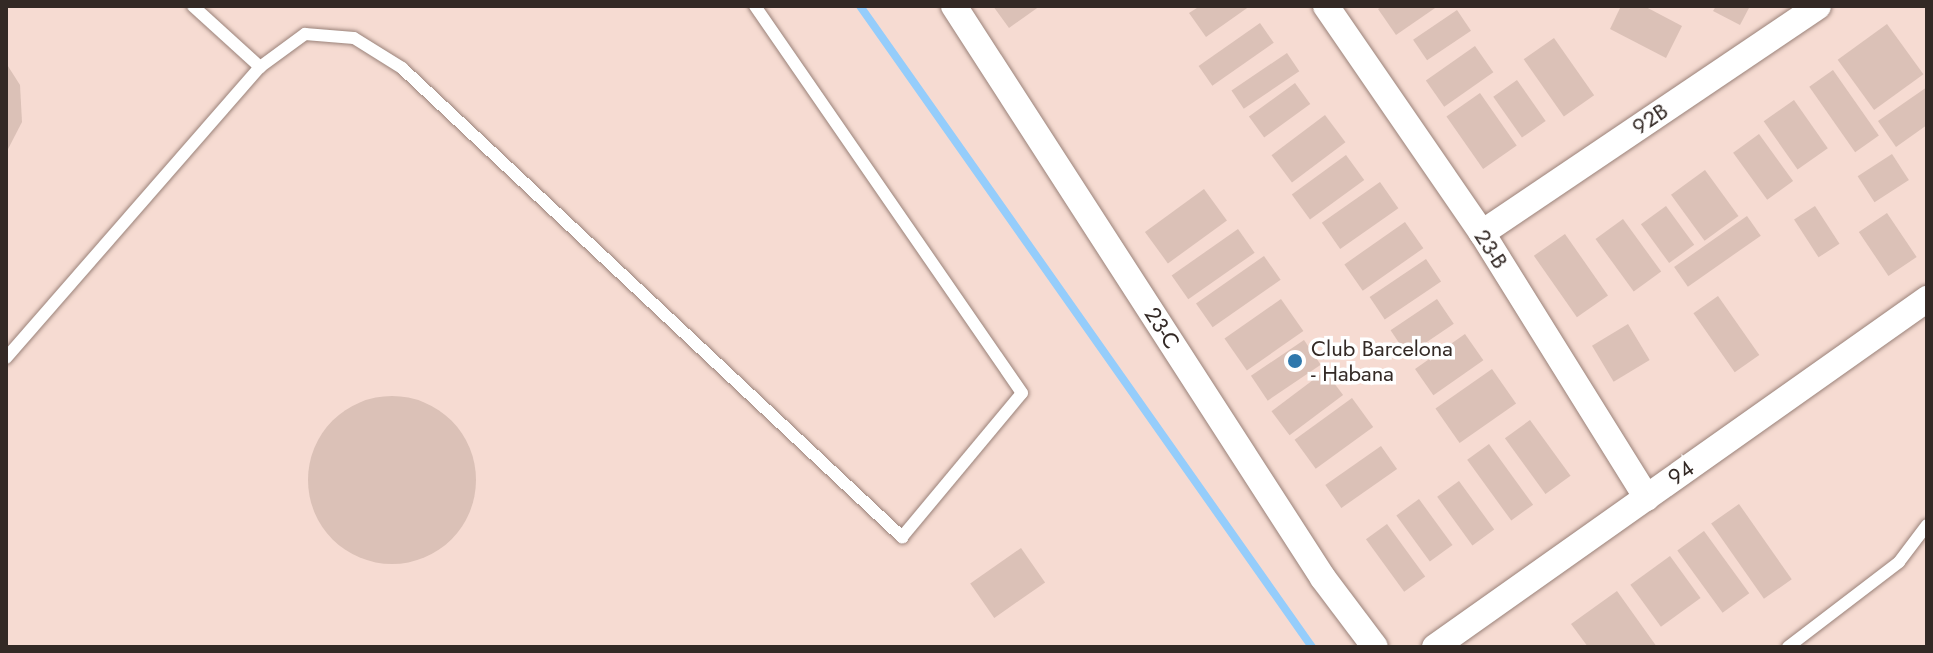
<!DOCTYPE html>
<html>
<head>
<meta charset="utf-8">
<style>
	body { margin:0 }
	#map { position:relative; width:1933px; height:653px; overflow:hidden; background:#f6dbd2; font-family:Jost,sans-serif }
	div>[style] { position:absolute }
	.stream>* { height:8px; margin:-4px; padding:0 4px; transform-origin:4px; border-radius:4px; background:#95cdfb }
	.building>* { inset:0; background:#dbc1b7; transform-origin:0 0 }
	.round { border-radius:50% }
	.roads { filter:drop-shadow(0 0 2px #9a8279) drop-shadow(0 0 2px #9a8279) }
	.lane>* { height:12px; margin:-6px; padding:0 6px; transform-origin:6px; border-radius:6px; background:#fff }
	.street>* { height:26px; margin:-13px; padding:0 13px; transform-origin:13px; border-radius:13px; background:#fff }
	.dots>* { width:22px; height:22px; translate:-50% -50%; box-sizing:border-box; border:4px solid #fff; border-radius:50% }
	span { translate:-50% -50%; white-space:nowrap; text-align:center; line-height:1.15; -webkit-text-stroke:7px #fff; paint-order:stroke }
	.street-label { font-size:22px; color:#332925 }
	.poi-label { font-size:22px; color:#332925 }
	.left { translate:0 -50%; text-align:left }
	.frame { position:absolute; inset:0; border:8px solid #332925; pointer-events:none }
</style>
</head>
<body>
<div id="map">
	<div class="stream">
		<i style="left:860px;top:6px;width:784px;rotate:54.81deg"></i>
	</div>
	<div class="building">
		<i style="clip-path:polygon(993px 6px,1040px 6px,1009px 28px)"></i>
		<i style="clip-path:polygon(1200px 6px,1250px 6px,1206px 37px,1189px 13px)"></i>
		<i style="clip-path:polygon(1383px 6px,1438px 6px,1396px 35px,1378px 9px)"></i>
		<i style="clip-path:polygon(1621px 6px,1644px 6px,1682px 26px,1666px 58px,1610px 29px)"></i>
		<i style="clip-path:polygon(1716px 6px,1750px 6px,1740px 25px,1713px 11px)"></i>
		<i style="left:1457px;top:10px;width:25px;height:53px;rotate:56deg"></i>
		<i style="left:1260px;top:23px;width:24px;height:75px;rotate:55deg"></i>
		<i style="left:1887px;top:24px;width:62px;height:61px;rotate:54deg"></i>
		<i style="left:1554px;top:38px;width:70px;height:37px;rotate:55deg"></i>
		<i style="left:1475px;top:46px;width:32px;height:60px;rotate:55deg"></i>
		<i style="left:1287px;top:53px;width:22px;height:67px;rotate:56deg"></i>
		<i style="clip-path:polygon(6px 63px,20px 85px,22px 122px,6px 153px)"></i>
		<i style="left:1833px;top:70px;width:80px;height:29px;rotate:55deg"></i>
		<i style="left:1517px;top:80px;width:50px;height:29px;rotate:55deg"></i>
		<i style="left:1295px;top:83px;width:26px;height:57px;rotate:54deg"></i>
		<i style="clip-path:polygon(1927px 87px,1927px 125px,1896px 147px,1878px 121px)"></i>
		<i style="left:1480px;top:93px;width:64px;height:41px;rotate:55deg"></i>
		<i style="left:1794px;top:100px;width:59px;height:37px;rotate:55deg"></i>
		<i style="left:1325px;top:115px;width:34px;height:67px;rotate:53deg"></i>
		<i style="left:1759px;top:134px;width:58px;height:32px;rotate:54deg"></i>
		<i style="left:1892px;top:154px;width:31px;height:41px;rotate:57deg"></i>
		<i style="left:1346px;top:155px;width:31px;height:67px;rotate:54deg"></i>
		<i style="left:1705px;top:170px;width:57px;height:42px;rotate:54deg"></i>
		<i style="left:1380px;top:182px;width:32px;height:71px;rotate:55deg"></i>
		<i style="left:1204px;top:189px;width:39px;height:73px;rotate:54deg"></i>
		<i style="left:1666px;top:206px;width:48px;height:31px;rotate:54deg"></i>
		<i style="left:1815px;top:206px;width:45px;height:25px;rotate:57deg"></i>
		<i style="left:1887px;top:213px;width:53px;height:34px;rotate:56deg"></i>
		<i style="left:1747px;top:216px;width:24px;height:89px;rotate:55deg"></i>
		<i style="left:1623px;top:219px;width:65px;height:34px;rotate:54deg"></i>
		<i style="left:1405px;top:222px;width:32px;height:74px;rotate:55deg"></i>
		<i style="left:1238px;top:229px;width:29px;height:81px;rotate:55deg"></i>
		<i style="left:1565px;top:234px;width:75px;height:38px;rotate:55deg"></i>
		<i style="left:1264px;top:256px;width:29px;height:83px;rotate:55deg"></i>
		<i style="left:1426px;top:259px;width:27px;height:68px;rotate:56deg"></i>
		<i style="left:1718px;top:296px;width:72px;height:30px;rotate:55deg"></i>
		<i style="left:1281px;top:299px;width:39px;height:69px;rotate:55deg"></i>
		<i style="left:1437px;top:299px;width:30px;height:56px;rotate:56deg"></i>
		<i style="left:1628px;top:324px;width:42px;height:42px;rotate:59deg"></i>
		<i style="left:1465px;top:334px;width:32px;height:61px;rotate:55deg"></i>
		<i style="left:1304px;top:340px;width:30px;height:64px;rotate:56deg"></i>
		<i style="left:1492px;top:369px;width:42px;height:69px;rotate:55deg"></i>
		<i style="left:1325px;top:371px;width:30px;height:67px;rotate:53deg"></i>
		<i class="round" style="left:308px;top:396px;width:168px;height:168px"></i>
		<i style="left:1352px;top:398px;width:36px;height:71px;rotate:54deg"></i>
		<i style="left:1530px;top:420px;width:69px;height:31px;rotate:54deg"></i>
		<i style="left:1489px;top:444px;width:75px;height:27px;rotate:54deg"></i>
		<i style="left:1381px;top:446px;width:28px;height:68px;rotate:55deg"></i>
		<i style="left:1459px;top:481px;width:60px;height:27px;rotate:54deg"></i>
		<i style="left:1419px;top:499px;width:57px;height:28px;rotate:54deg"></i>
		<i style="left:1739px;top:504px;width:92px;height:34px;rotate:55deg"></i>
		<i style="left:1387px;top:524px;width:65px;height:26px;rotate:54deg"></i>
		<i style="left:1704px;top:531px;width:77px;height:33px;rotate:54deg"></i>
		<i style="left:1021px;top:548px;width:42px;height:62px;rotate:55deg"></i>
		<i style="left:1670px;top:556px;width:52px;height:49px;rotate:54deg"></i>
		<i style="clip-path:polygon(1617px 591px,1657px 647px,1588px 647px,1571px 624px)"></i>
	</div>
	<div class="roads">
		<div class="lane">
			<i style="left:193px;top:6px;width:91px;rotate:42.3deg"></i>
			<i style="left:6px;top:358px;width:386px;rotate:-48.9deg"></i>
			<i style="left:260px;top:67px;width:56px;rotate:-36.3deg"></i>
			<i style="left:305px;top:34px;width:49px;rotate:4.7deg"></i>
			<i style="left:354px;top:38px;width:57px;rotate:32deg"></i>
			<i style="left:402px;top:68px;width:686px;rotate:43.17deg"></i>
			<i style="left:902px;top:537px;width:187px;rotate:-50.2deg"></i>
			<i style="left:1022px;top:393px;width:470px;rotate:-124.6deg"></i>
			<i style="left:1788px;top:647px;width:140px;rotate:-37.4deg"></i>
			<i style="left:1899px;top:562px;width:46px;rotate:-52.9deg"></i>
		</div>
		<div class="street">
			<i style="left:954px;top:6px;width:681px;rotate:57.17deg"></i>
			<i style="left:1323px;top:578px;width:86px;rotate:53deg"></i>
			<i style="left:1326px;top:6px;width:275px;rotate:55.5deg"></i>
			<i style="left:1482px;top:233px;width:312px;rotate:58.1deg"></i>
			<i style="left:1482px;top:233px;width:405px;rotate:-34deg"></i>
			<i style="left:1435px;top:647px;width:603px;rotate:-35.27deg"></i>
		</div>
	</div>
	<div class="dots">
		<i style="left:1295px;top:361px;background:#2f78ac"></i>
	</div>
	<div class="street-label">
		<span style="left:1650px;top:119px;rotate:-34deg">92B</span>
		<span style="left:1491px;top:249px;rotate:57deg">23-B</span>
		<span style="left:1162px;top:328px;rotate:57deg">23-C</span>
		<span style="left:1681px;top:473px;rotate:-35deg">94</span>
	</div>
	<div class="poi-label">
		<span class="left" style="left:1311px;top:361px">Club Barcelona<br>- Habana</span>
	</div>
	<div class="frame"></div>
</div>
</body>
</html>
